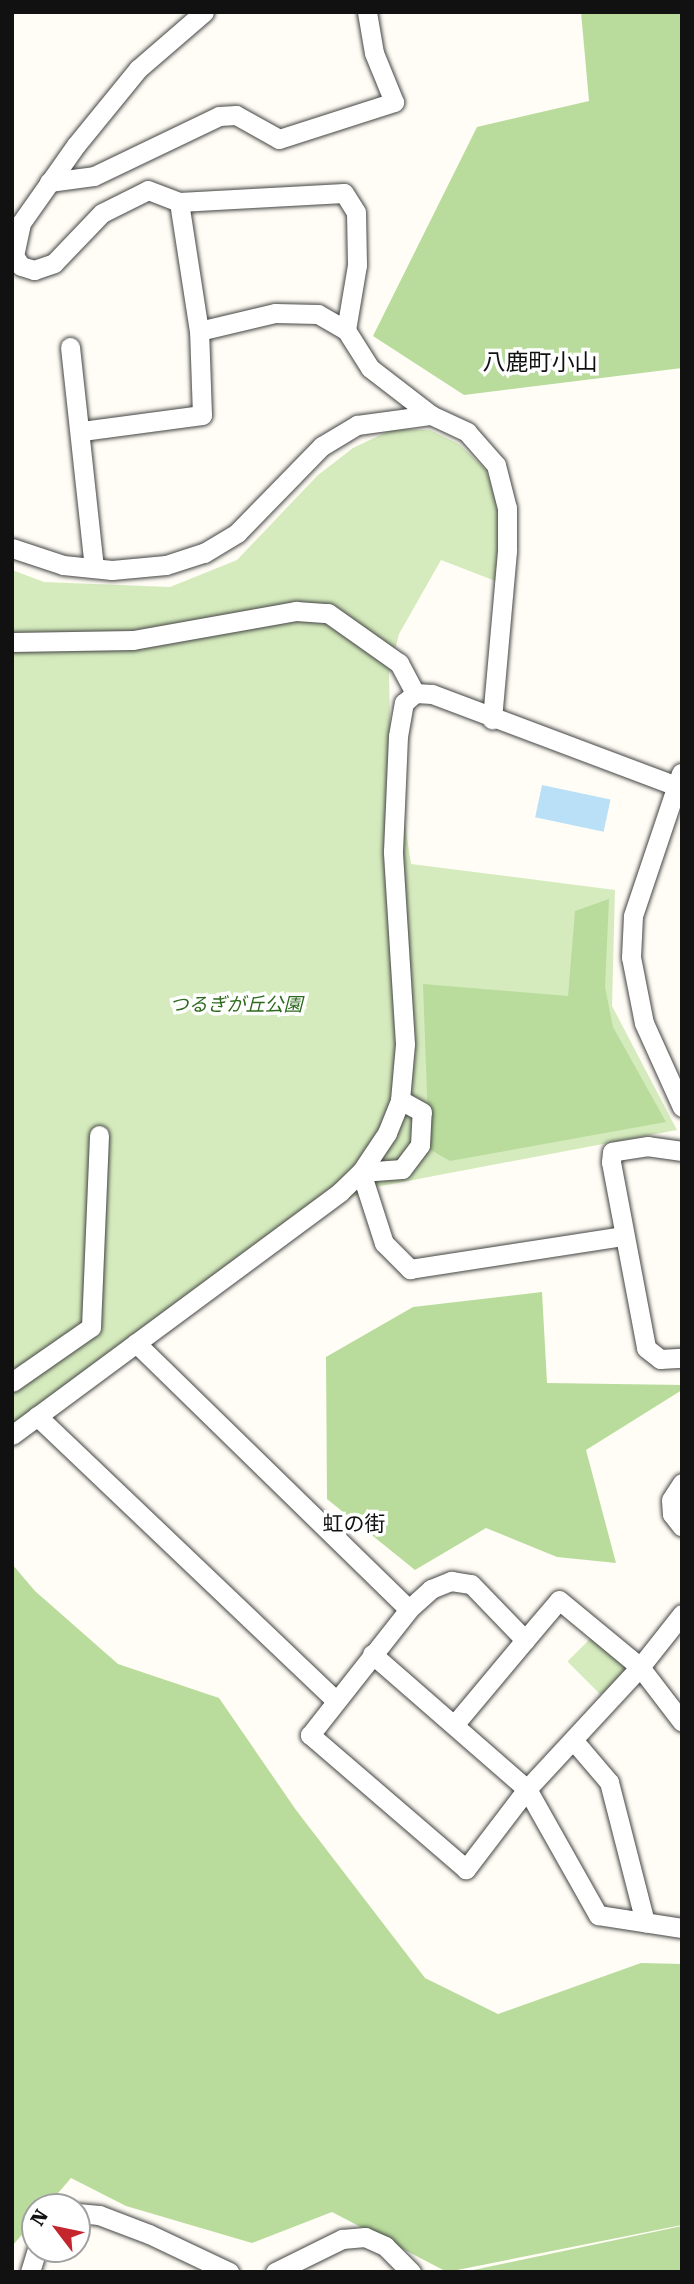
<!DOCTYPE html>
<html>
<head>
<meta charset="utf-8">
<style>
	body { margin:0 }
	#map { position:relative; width:694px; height:2284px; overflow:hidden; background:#fffdf5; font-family:"Roboto Serif","Noto Sans JP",serif }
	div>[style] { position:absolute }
	.green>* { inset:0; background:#d5ebbd; transform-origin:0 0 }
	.forest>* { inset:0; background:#b9dc9c }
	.water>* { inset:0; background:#b9e0f7; transform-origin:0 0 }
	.roads { filter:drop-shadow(0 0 2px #444) drop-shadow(0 0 2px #444) }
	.minor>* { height:19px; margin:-9.5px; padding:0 9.5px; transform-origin:9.5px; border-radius:9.5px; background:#fff }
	span { translate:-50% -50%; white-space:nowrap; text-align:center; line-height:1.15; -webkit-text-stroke:7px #fff; paint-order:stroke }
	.park-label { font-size:19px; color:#2f6b1f; font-style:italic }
	.neighbourhood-label { font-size:21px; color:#111 }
	.quarter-label { font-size:23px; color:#111 }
	.frame { position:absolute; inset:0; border:14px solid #111; pointer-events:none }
	.north { position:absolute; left:21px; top:2193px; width:70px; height:70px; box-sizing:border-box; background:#fff; border:2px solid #a0a0a0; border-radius:50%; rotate:302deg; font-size:19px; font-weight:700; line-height:28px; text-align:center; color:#111 }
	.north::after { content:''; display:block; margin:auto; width:24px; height:32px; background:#c4262e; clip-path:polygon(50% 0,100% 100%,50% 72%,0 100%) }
</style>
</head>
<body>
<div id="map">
	<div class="green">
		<i style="clip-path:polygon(393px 429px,430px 430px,459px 444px,486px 470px,500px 510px,498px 582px,441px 560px,399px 634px,389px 674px,390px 726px,411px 864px,615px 890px,612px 1006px,677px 1130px,376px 1187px,339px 1203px,12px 1425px,12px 570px,44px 582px,170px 587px,237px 560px,318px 475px,353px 448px)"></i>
		<i style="left:595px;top:1634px;width:47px;height:39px;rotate:45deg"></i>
	</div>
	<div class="forest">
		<i style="clip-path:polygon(581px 12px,682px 12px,682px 368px,464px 395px,373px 336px,477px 127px,589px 101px)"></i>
		<i style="clip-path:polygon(609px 899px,605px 987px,613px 1027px,666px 1122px,450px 1161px,429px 1149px,423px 984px,568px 996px,575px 911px)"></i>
		<i style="clip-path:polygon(542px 1292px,547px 1383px,682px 1385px,682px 1390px,586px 1450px,616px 1563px,557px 1557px,486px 1528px,415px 1570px,327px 1499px,326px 1357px,413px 1307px)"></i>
		<i style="clip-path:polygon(12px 1564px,35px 1591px,118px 1664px,219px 1698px,296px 1810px,425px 1978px,498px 2014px,641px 1963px,682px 1964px,682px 2225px,447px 2272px,332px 2212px,252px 2243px,126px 2206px,71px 2178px,46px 2207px,35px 2207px,35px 2220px,12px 2246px)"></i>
		<i style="clip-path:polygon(682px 2226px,682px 2272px,464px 2272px)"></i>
	</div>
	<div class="water">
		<i style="left:542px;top:785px;width:70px;height:33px;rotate:12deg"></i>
	</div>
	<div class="roads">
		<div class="minor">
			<i style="left:204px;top:12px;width:87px;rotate:139.2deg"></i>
			<i style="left:138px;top:69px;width:98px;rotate:129.2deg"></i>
			<i style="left:76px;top:145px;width:95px;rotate:125.2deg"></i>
			<i style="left:21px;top:223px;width:34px;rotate:102deg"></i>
			<i style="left:14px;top:256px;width:12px;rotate:55deg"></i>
			<i style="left:21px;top:266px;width:14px;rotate:17deg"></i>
			<i style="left:34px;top:270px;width:21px;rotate:-19deg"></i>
			<i style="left:54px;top:263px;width:69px;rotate:-46.2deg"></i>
			<i style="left:102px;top:213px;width:51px;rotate:-26.6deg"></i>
			<i style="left:148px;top:190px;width:33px;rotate:21deg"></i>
			<i style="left:179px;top:202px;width:165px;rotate:-3.1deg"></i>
			<i style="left:344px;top:193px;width:22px;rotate:58deg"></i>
			<i style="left:356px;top:212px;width:53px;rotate:88.9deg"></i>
			<i style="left:357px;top:265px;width:66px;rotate:99.6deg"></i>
			<i style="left:346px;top:330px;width:45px;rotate:57.7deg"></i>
			<i style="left:370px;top:368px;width:77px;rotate:37.6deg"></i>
			<i style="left:49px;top:182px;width:45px;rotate:-7.6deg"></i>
			<i style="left:94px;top:176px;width:139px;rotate:-25.6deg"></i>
			<i style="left:219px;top:116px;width:17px;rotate:-3deg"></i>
			<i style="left:236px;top:115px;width:49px;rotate:29.2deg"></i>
			<i style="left:279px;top:139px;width:121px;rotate:-17.8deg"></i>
			<i style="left:394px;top:102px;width:53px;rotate:-112.2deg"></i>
			<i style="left:374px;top:53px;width:42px;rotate:-99.7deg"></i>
			<i style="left:179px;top:202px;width:131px;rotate:81.2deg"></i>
			<i style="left:199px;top:331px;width:78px;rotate:-13.3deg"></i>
			<i style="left:275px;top:313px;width:43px;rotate:1.3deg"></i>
			<i style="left:318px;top:314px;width:32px;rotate:30deg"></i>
			<i style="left:70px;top:347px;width:222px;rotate:83.8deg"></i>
			<i style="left:82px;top:431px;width:121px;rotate:-7.6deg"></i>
			<i style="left:202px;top:415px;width:84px;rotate:-92deg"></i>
			<i style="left:12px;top:548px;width:54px;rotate:18.4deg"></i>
			<i style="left:63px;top:565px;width:49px;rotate:5.8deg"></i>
			<i style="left:112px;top:570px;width:54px;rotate:-5.3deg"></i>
			<i style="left:166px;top:565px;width:40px;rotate:-18deg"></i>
			<i style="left:204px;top:553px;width:39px;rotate:-31deg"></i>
			<i style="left:237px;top:533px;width:122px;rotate:-45.7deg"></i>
			<i style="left:322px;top:446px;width:41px;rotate:-31deg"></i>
			<i style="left:357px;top:425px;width:75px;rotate:-7.7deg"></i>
			<i style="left:431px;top:415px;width:40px;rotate:25deg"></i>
			<i style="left:467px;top:432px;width:44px;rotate:48.7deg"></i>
			<i style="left:496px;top:465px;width:44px;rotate:75.7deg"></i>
			<i style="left:507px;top:508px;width:43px;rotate:90deg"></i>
			<i style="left:507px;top:551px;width:169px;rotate:95.1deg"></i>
			<i style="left:12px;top:642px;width:121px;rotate:-0.9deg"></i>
			<i style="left:133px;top:640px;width:166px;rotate:-10.1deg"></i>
			<i style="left:296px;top:611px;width:32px;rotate:4deg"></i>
			<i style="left:328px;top:613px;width:87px;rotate:35.2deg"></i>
			<i style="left:399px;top:663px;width:34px;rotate:62deg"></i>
			<i style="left:681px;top:773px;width:151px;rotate:108.6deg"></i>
			<i style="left:633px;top:916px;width:41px;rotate:92.8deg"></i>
			<i style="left:631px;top:957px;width:67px;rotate:78.9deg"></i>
			<i style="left:644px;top:1023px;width:92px;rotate:65.7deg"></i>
			<i style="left:682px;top:1151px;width:34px;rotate:-172deg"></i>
			<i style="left:648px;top:1146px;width:36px;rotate:171deg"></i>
			<i style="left:612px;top:1152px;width:10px;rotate:96deg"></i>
			<i style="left:611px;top:1162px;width:189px;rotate:79.3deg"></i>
			<i style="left:646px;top:1348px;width:18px;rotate:38deg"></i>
			<i style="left:660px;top:1359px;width:22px;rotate:-3deg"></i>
			<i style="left:361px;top:1172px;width:75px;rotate:72.1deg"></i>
			<i style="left:384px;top:1243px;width:37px;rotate:45deg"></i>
			<i style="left:410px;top:1269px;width:215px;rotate:-8.8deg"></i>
			<i style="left:361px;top:1172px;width:41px;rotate:-4.2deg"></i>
			<i style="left:402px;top:1169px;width:30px;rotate:-53deg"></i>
			<i style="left:420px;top:1145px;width:33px;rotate:-87deg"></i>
			<i style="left:422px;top:1112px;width:25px;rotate:-151deg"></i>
			<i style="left:136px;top:1343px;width:381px;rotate:44.3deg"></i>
			<i style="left:12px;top:1382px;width:96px;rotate:-34.8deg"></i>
			<i style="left:91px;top:1327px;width:192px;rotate:-87.6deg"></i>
			<i style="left:37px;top:1416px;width:412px;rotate:43.6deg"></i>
			<i style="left:12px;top:1435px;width:408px;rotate:-36.5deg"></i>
			<i style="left:340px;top:1192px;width:29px;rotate:-44deg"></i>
			<i style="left:361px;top:1172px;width:47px;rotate:-56.3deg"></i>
			<i style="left:387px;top:1133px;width:35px;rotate:-68deg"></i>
			<i style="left:400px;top:1100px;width:56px;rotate:-84.9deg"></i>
			<i style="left:405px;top:1044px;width:193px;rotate:-93.6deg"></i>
			<i style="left:393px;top:851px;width:115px;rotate:-87.5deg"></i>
			<i style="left:398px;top:736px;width:34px;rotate:-80deg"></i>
			<i style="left:404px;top:703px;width:15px;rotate:-42deg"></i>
			<i style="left:415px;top:693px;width:17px;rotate:3deg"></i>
			<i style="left:432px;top:694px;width:267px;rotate:20.6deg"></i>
			<i style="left:682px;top:1483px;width:20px;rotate:123deg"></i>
			<i style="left:671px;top:1500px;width:14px;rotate:86deg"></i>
			<i style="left:672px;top:1514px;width:16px;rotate:52deg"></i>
			<i style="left:682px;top:1614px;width:68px;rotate:128.4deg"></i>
			<i style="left:640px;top:1667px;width:166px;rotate:132.8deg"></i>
			<i style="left:527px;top:1789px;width:101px;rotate:127.3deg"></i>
			<i style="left:466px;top:1869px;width:206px;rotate:-139.3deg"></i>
			<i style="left:310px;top:1735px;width:160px;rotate:-51.8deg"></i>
			<i style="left:409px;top:1609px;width:30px;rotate:-42deg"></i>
			<i style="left:431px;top:1589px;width:22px;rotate:-22deg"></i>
			<i style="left:451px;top:1581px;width:20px;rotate:9deg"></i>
			<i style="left:471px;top:1584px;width:78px;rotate:46deg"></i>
			<i style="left:525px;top:1640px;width:52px;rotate:-49.6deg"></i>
			<i style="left:559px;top:1600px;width:105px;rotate:39.6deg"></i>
			<i style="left:640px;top:1667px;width:69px;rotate:52.6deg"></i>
			<i style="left:372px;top:1654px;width:206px;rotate:41.1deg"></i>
			<i style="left:527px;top:1789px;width:145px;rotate:60.6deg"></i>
			<i style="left:598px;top:1915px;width:85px;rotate:8.8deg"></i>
			<i style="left:454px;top:1725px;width:111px;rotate:-50.1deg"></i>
			<i style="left:574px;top:1741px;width:54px;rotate:49.5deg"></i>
			<i style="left:609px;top:1782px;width:145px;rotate:75.6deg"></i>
			<i style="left:77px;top:2213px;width:22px;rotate:5deg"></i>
			<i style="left:99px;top:2215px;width:53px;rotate:20.8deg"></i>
			<i style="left:149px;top:2234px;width:89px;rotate:25.4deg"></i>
			<i style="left:30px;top:2272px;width:24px;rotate:-73deg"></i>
			<i style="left:275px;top:2272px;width:75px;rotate:-26.2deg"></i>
			<i style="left:342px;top:2239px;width:23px;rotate:-5deg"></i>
			<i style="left:365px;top:2237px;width:22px;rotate:24deg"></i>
			<i style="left:385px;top:2246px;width:37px;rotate:45deg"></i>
		</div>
	</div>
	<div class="park-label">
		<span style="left:236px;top:1005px">つるぎが丘公園</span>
	</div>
	<div class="neighbourhood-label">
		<span style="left:354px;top:1524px">虹の街</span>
	</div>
	<div class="quarter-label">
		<span style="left:540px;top:363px">八鹿町小山</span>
	</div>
	<div class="frame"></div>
	<div class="north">N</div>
</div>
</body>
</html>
